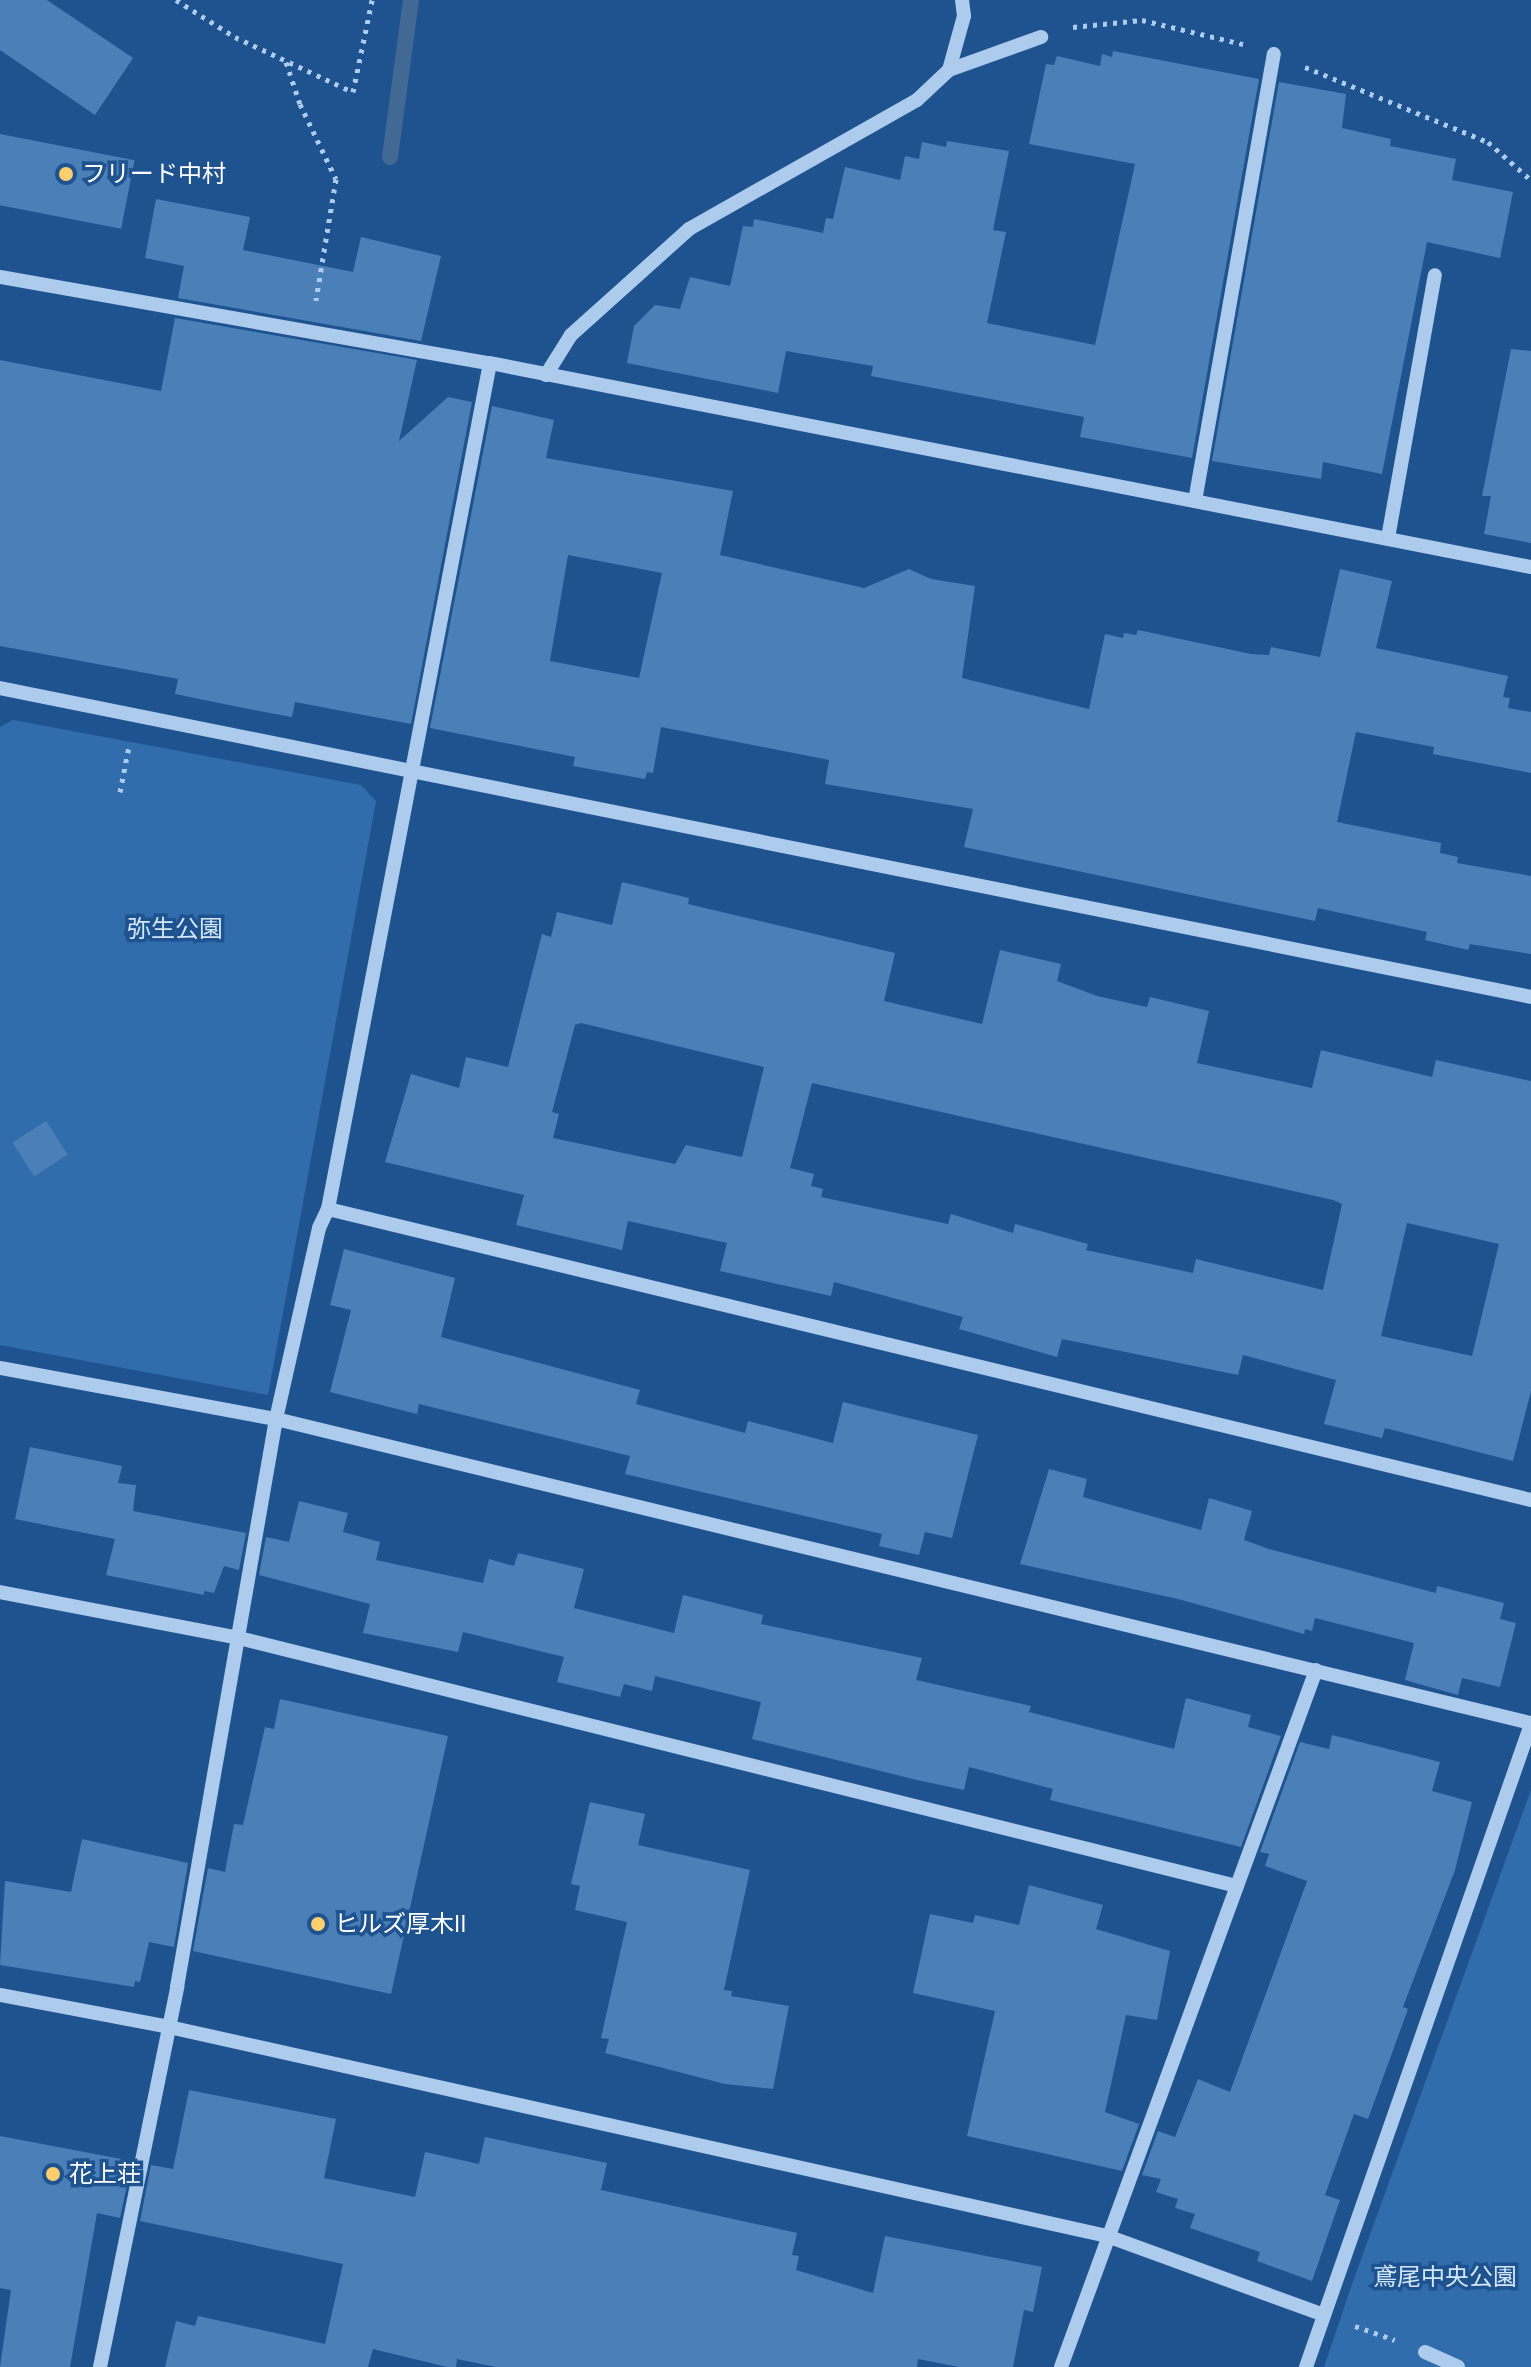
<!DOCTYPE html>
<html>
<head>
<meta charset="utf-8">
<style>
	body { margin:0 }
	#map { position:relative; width:1531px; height:2367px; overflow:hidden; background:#1e5390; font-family:Mulish,"Noto Sans JP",sans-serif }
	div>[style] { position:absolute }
	.green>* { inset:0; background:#316dad }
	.stream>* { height:16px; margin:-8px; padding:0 8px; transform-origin:8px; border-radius:8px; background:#426894 }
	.building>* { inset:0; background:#4a7fb8; transform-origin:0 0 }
	.path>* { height:5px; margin-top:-2.5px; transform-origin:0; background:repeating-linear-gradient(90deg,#adcced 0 4px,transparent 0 10px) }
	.minor>* { height:14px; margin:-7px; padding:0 7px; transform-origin:7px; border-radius:7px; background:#adcced }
	.dots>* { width:22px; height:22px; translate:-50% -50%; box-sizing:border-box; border:4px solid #1e5390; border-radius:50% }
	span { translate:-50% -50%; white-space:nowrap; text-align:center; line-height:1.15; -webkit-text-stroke:7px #1e5390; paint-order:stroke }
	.poi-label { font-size:24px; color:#fff }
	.left { translate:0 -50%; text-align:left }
	.park-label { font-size:24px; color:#d3e6fa }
</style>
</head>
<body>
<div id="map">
	<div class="green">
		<i style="clip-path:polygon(13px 720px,361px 785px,376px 801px,268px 1395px,0 1345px,0 727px)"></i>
		<i style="clip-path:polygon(1531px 1790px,1531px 2367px,1324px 2367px,1351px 2287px)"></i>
	</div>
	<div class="stream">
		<i style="left:390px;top:157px;width:158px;rotate:-82.4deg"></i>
	</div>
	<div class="building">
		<i style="clip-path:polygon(0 0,47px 0,133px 58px,95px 115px,0 50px)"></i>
		<i style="clip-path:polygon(1113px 51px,1259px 79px,1192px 458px,1080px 437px,1084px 417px,871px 376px,873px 366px,786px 351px,778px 393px,627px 363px,634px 326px,655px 305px,680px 309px,690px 277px,730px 286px,743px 226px,753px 227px,754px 219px,823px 233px,826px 218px,833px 219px,845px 167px,900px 180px,905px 156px,919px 159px,922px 142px,946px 147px,947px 141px,1009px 151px,993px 230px,1006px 232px,987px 323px,1095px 345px,1135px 164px,1029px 144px,1046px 64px,1054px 65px,1057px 56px,1100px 66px,1102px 54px,1112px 57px)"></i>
		<i style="clip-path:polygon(1279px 82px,1346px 94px,1342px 128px,1391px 139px,1390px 146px,1456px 159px,1452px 180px,1513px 192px,1500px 258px,1427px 242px,1382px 474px,1323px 462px,1321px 479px,1212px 461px)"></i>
		<i style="left:0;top:134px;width:137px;height:70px;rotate:11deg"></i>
		<i style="clip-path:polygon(156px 199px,250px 217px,243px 250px,353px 272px,361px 237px,441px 256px,421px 341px,178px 298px,184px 266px,145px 258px)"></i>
		<i style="clip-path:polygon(175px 318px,417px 360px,399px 441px,448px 397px,472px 402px,411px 724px,295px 702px,292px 717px,259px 711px,175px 694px,178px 679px,0 646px,0 360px,161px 391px)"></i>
		<i style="clip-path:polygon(1511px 349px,1531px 351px,1531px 543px,1484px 534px,1491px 496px,1482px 496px)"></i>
		<i style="clip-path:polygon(evenodd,492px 406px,554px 420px,546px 458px,733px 491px,720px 555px,864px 588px,909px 569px,931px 579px,975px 586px,962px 678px,1089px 709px,1105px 634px,1123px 638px,1124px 633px,1136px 635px,1138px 630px,1251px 654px,1269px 655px,1271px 647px,1320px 657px,1340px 569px,1392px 581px,1376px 648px,1508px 676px,1503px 697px,1510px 698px,1508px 708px,1531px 712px,1531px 773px,1433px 754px,1434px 747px,1356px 732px,1337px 822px,1441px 843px,1440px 853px,1458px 857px,1457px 863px,1531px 876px,1531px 954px,1470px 944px,1468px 950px,1425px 940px,1427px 932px,1318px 908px,1315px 921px,964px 847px,973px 809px,825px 784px,829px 760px,661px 727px,653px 773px,647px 772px,645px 779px,573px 766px,575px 757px,430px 728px,492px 406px,568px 555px,662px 573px,639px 678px,550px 661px,568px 555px)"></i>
		<i style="clip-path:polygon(evenodd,622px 882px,689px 898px,688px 904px,895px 953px,884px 1001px,982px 1024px,1000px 950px,1061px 964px,1057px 981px,1097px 996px,1147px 1007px,1150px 997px,1209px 1011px,1197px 1063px,1312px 1088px,1321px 1050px,1432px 1077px,1436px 1060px,1531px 1081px,1531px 1391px,1513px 1461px,1385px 1428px,1382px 1438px,1324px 1424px,1336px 1380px,1243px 1355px,1238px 1375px,1062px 1339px,1057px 1357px,959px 1329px,963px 1317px,834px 1282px,831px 1296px,720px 1271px,727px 1243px,628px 1221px,622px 1250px,516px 1225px,524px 1195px,385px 1162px,411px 1074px,459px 1088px,466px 1057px,508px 1067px,542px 934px,551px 937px,557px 912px,612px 925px,622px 882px,581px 1023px,764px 1067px,742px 1157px,686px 1145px,675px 1164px,553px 1138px,559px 1114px,552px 1112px,575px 1025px,581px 1023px,622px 882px,812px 1083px,1333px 1200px,1342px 1204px,1323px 1290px,1196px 1259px,1193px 1273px,1086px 1250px,1088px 1244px,1015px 1224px,1013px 1233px,951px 1214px,948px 1224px,821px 1197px,823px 1189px,811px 1186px,814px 1174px,790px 1168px,812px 1083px,622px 882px,1407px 1223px,1499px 1244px,1472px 1356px,1381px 1336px,1407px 1223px)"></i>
		<i style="left:46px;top:1121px;width:40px;height:40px;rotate:57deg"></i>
		<i style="clip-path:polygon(344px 1249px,455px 1278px,441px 1337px,640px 1390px,636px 1404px,745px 1433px,748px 1421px,833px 1443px,843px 1402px,978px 1435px,952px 1538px,925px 1532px,919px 1555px,879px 1546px,882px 1534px,625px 1474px,630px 1456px,419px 1404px,417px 1414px,330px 1392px,351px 1310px,330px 1305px)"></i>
		<i style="clip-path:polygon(30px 1447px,122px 1466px,118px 1483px,136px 1485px,133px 1511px,246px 1533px,239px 1570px,224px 1566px,214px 1593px,204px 1591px,204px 1595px,106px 1575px,115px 1539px,15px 1519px)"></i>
		<i style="clip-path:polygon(1049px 1469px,1087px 1479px,1083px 1497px,1201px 1530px,1209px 1498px,1252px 1511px,1244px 1540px,1269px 1549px,1436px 1593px,1437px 1586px,1504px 1603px,1500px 1619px,1516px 1623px,1500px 1687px,1462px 1678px,1458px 1695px,1405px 1680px,1414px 1643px,1315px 1618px,1312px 1631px,1305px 1629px,1304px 1634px,1178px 1599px,1020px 1564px)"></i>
		<i style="clip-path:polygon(299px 1501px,348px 1513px,343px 1532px,380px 1542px,376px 1560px,483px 1583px,489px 1559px,514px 1566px,518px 1553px,584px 1569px,574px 1608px,674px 1633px,683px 1595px,763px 1615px,761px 1624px,922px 1658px,916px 1680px,1031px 1706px,1029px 1712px,1174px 1749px,1186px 1698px,1251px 1715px,1248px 1727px,1281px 1736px,1241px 1847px,1050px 1800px,1053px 1789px,969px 1767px,964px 1790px,917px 1780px,752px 1739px,761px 1702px,655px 1676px,652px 1691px,624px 1684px,620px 1697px,557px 1682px,564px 1657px,463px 1632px,458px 1652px,363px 1633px,370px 1604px,259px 1575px,266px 1537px,289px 1542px)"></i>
		<i style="clip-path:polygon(280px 1699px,448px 1736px,391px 1994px,193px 1951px,208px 1868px,225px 1872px,234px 1824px,243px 1825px,265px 1727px,274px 1729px)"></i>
		<i style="clip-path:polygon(1332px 1735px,1440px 1762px,1432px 1791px,1472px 1802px,1455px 1870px,1403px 2007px,1408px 2009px,1368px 2119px,1354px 2114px,1325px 2195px,1340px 2200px,1312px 2281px,1257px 2261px,1260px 2252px,1190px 2228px,1195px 2214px,1175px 2208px,1178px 2199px,1156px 2192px,1161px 2179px,1142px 2175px,1158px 2131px,1175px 2137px,1198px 2079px,1230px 2092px,1307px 1881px,1265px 1866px,1269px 1854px,1260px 1852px,1300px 1742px,1329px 1749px)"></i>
		<i style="clip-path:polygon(590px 1802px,645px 1814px,638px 1845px,750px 1870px,724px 1990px,732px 1991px,731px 1996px,789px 2006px,773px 2089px,725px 2084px,605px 2053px,609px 2039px,601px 2038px,627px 1922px,575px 1910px,580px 1886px,571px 1884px)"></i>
		<i style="clip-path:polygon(82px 1839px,188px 1863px,174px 1947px,149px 1942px,140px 1982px,135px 1981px,134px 1987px,0 1965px,5px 1881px,71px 1892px)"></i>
		<i style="clip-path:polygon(1029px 1885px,1103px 1905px,1096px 1929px,1170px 1951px,1157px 2020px,1126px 2015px,1105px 2112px,1139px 2124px,1122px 2171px,967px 2136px,995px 2011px,913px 1993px,930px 1914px,973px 1923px,975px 1915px,1019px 1925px)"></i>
		<i style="clip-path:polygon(189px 2090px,336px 2119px,324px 2178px,415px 2197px,425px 2152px,479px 2164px,485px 2137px,607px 2163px,601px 2190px,797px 2233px,792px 2255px,799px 2256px,796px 2270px,873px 2293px,885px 2236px,1042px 2267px,1033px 2312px,1024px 2310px,1013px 2367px,959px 2367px,918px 2359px,917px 2367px,496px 2367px,457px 2359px,456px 2367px,447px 2367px,373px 2349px,368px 2367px,165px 2367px,176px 2321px,195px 2326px,198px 2316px,325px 2344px,343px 2264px,140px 2221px,151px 2165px,173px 2169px)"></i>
		<i style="clip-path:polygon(0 2136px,132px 2161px,120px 2218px,97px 2213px,70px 2367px,0 2367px,11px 2290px,0 2288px)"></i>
	</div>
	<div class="path">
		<i style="left:176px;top:0;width:70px;rotate:32.1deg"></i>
		<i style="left:235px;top:37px;width:130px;rotate:25deg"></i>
		<i style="left:353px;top:92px;width:94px;rotate:-78.3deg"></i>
		<i style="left:1073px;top:27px;width:69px;rotate:-5.8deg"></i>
		<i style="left:1142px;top:20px;width:104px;rotate:13.4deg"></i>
		<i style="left:286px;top:62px;width:44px;rotate:71.6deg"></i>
		<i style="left:300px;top:104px;width:83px;rotate:64.4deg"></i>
		<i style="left:336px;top:179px;width:123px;rotate:99.4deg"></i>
		<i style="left:1305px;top:67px;width:198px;rotate:22.3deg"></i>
		<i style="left:1488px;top:142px;width:57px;rotate:41.5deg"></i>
		<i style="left:120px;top:792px;width:47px;rotate:-78.9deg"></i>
		<i style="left:1355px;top:2326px;width:42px;rotate:19.3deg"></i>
	</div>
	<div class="minor">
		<i style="left:949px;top:70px;width:56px;rotate:-74.5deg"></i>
		<i style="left:964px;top:16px;width:16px;rotate:-97deg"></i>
		<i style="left:0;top:277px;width:497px;rotate:10deg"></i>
		<i style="left:490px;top:363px;width:1061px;rotate:11.09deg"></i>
		<i style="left:546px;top:375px;width:47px;rotate:-58deg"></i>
		<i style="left:571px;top:335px;width:159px;rotate:-41.9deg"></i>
		<i style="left:689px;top:229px;width:262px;rotate:-29.5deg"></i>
		<i style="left:917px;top:100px;width:44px;rotate:-43.2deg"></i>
		<i style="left:949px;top:70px;width:98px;rotate:-19.7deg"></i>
		<i style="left:1195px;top:501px;width:454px;rotate:-80deg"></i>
		<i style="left:1388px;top:538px;width:267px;rotate:-79.9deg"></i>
		<i style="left:0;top:688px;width:1562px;rotate:11.41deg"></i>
		<i style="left:328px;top:1209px;width:1238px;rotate:13.6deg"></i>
		<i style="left:0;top:1368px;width:281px;rotate:10.5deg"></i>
		<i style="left:276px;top:1419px;width:1291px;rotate:13.62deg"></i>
		<i style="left:0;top:1592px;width:243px;rotate:10.9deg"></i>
		<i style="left:239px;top:1638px;width:1028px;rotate:13.96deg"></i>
		<i style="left:1237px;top:1886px;width:512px;rotate:110.1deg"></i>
		<i style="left:1237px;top:1886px;width:230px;rotate:-69.9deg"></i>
		<i style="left:0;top:1995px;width:172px;rotate:10.7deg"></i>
		<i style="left:169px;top:2027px;width:961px;rotate:12.56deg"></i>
		<i style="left:1107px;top:2236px;width:231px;rotate:20deg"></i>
		<i style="left:1425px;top:2352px;width:36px;rotate:24deg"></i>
		<i style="left:100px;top:2367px;width:388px;rotate:-78.5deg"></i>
		<i style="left:177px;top:1987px;width:577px;rotate:-80.11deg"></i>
		<i style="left:276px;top:1419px;width:196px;rotate:-77.3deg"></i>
		<i style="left:319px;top:1228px;width:21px;rotate:-65deg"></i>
		<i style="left:328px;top:1209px;width:861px;rotate:-79.16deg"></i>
		<i style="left:1306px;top:2367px;width:681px;rotate:-70.71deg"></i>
	</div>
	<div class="dots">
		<i style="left:66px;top:174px;background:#fcce6d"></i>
		<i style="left:318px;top:1924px;background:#fcce6d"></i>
		<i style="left:53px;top:2174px;background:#fcce6d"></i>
	</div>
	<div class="poi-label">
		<span class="left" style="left:82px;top:174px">フリード中村</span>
		<span class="left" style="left:334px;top:1924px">ヒルズ厚木II</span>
		<span class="left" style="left:69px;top:2174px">花上荘</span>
	</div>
	<div class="park-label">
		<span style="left:175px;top:929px">弥生公園</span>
		<span style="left:1445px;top:2277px">鳶尾中央公園</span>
	</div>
</div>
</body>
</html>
